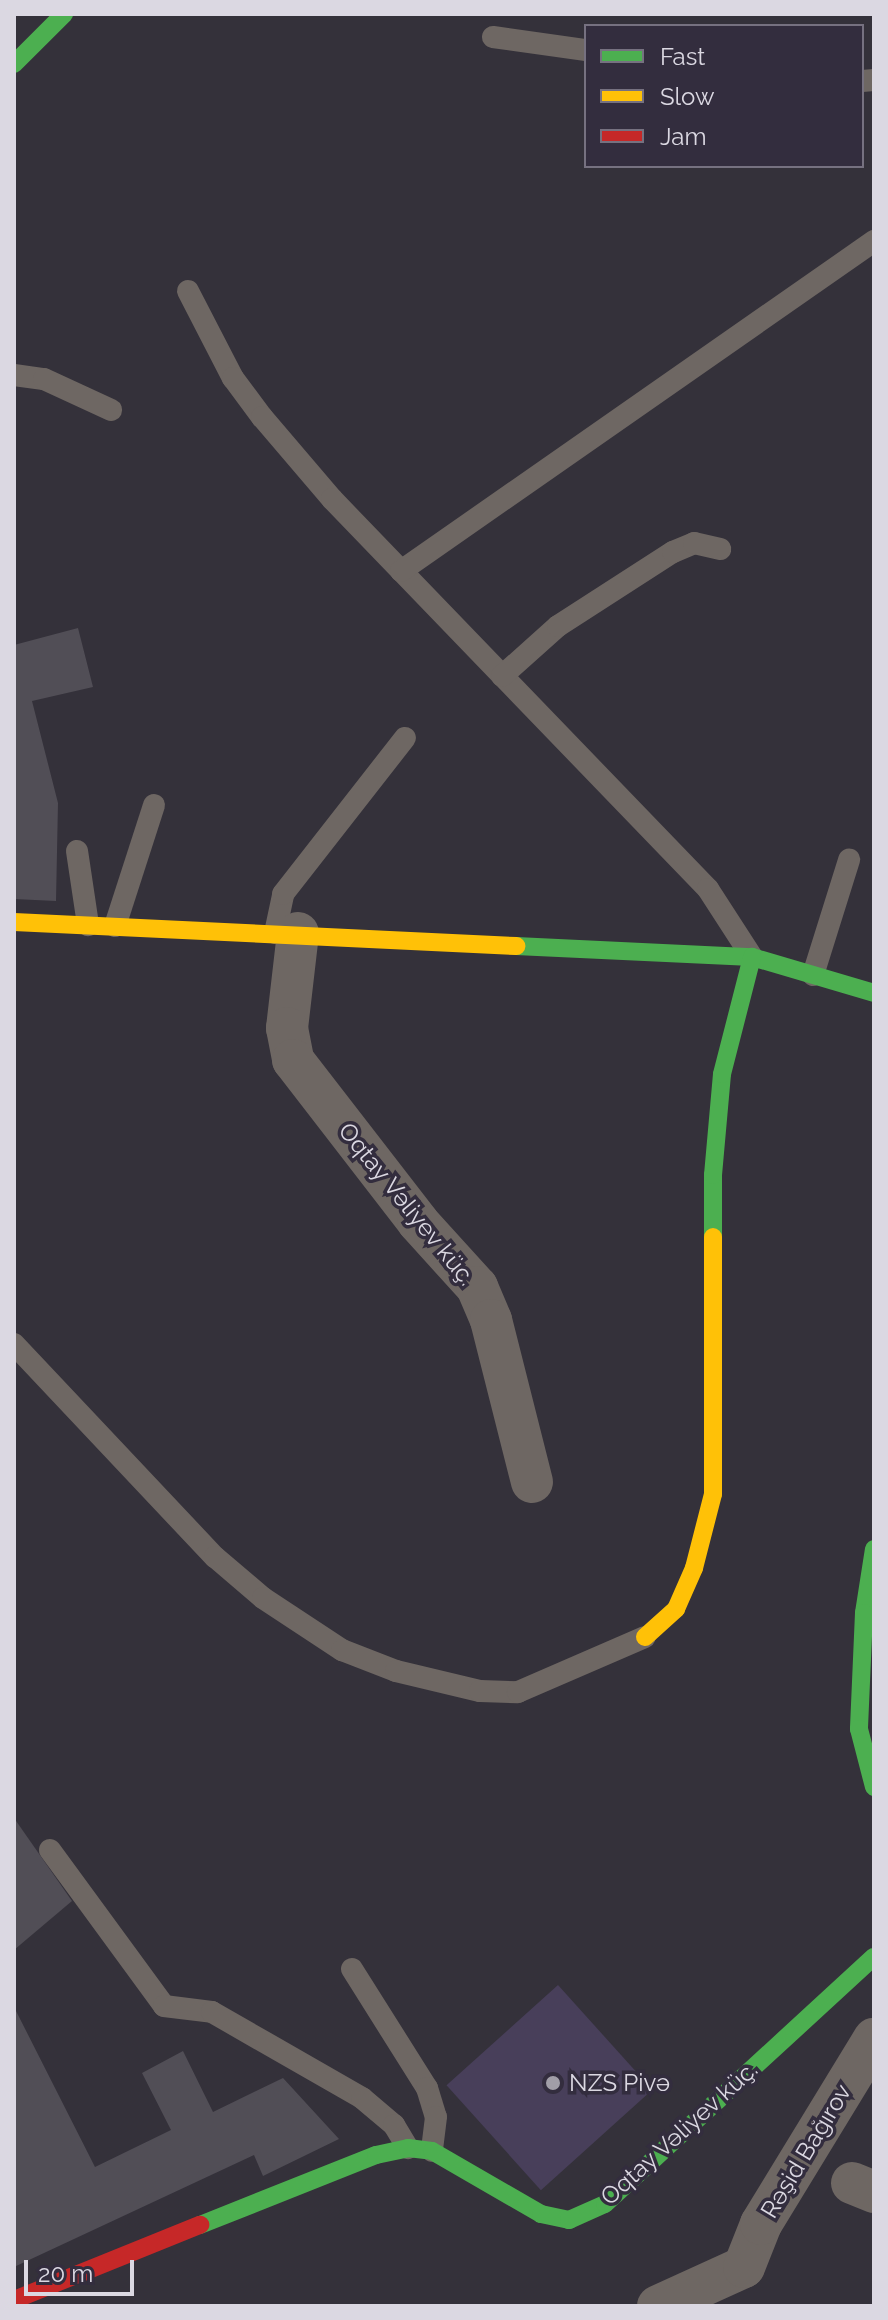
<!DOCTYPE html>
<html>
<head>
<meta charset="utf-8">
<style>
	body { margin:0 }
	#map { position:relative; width:888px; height:2320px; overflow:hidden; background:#34313a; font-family:Raleway,sans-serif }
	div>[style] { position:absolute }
	.green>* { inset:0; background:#483f5a; transform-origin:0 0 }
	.building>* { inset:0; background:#514e56 }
	.lane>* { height:22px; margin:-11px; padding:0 11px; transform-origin:11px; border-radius:11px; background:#6e6763 }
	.street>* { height:42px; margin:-21px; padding:0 21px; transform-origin:21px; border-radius:21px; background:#6e6763 }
	.fast>* { height:18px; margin:-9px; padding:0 9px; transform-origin:9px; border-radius:9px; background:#4caf50 }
	.slow>* { height:18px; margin:-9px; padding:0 9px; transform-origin:9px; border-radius:9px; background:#ffc107 }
	.jam>* { height:18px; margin:-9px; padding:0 9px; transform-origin:9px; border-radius:9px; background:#c62828 }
	.dots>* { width:22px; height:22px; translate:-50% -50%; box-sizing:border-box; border:4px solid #332d3e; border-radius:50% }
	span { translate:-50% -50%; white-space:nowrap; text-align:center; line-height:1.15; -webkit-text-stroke:7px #332d3e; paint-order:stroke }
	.street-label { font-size:24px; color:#dbd8e2 }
	.poi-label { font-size:24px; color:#dbd8e2 }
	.left { translate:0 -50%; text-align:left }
	.frame { position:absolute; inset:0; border:16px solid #dbd8e2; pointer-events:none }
	.legend { position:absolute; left:584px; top:24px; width:280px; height:144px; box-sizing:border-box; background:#332d3e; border:2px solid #767180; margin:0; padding:10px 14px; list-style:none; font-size:24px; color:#dbd8e2 }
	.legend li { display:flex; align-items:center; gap:16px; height:40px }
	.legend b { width:40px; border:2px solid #767180 }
	.scale { position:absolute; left:24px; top:2260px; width:110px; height:36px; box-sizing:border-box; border:4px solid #dbd8e2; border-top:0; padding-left:10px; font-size:24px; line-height:28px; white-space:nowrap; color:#dbd8e2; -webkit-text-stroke:6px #332d3e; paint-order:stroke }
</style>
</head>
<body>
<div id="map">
	<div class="green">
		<i style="left:558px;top:1985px;width:141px;height:150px;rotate:48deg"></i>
	</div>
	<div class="building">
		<i style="clip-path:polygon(78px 628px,93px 687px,32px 701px,58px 803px,56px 901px,14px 899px,14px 645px)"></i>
		<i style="clip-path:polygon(14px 1818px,72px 1901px,14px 1950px)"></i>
		<i style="clip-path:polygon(14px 2007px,95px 2167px,171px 2130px,142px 2073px,183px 2051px,213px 2112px,283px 2078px,339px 2139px,263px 2176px,254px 2155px,14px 2267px)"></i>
	</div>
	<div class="lane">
		<i style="left:493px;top:37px;width:94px;rotate:8deg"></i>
		<i style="left:862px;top:81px;width:12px;rotate:-5deg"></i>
		<i style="left:188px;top:291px;width:98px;rotate:62.7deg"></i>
		<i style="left:233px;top:378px;width:49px;rotate:53.4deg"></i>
		<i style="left:262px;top:417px;width:108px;rotate:49.5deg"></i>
		<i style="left:332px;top:499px;width:542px;rotate:46.05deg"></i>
		<i style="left:708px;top:889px;width:81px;rotate:57.1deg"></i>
		<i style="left:14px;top:375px;width:30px;rotate:8deg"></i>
		<i style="left:44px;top:379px;width:74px;rotate:24.8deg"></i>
		<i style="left:401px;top:571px;width:577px;rotate:-34.9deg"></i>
		<i style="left:502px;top:676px;width:75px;rotate:-41.8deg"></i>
		<i style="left:558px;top:626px;width:137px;rotate:-32.8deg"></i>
		<i style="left:673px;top:552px;width:23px;rotate:-23deg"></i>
		<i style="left:694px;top:543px;width:27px;rotate:13deg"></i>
		<i style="left:77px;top:851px;width:75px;rotate:81.5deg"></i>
		<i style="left:115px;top:926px;width:127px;rotate:-72.1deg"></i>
		<i style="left:275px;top:933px;width:40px;rotate:-78deg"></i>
		<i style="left:283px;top:894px;width:198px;rotate:-52deg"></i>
		<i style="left:813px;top:975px;width:121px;rotate:-72.6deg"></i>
		<i style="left:14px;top:1344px;width:293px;rotate:46.7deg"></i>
		<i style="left:215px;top:1557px;width:63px;rotate:40.5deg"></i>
		<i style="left:263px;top:1598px;width:95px;rotate:33.4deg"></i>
		<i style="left:342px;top:1650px;width:58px;rotate:21.3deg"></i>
		<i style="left:396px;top:1671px;width:86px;rotate:13.4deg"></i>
		<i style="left:480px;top:1691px;width:38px;rotate:2deg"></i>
		<i style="left:518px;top:1692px;width:138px;rotate:-23.4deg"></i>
		<i style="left:50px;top:1850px;width:193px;rotate:53.8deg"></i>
		<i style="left:164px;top:2006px;width:48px;rotate:7.1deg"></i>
		<i style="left:212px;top:2012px;width:173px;rotate:29.8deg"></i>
		<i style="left:362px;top:2098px;width:42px;rotate:40.2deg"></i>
		<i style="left:394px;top:2125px;width:27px;rotate:59deg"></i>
		<i style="left:352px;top:1969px;width:141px;rotate:57.8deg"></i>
		<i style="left:427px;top:2088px;width:30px;rotate:73deg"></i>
		<i style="left:436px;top:2117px;width:34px;rotate:97deg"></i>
	</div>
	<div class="street">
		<i style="left:298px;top:933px;width:96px;rotate:96.6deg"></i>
		<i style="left:287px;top:1028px;width:33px;rotate:79deg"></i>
		<i style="left:293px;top:1060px;width:205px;rotate:52.3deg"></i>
		<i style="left:418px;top:1222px;width:88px;rotate:47.8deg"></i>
		<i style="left:477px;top:1287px;width:36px;rotate:67deg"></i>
		<i style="left:491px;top:1320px;width:167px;rotate:75.8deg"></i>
		<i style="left:852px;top:2183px;width:24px;rotate:22deg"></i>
		<i style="left:658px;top:2306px;width:94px;rotate:-24.4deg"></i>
		<i style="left:744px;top:2267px;width:46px;rotate:-68.4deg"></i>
		<i style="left:761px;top:2224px;width:217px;rotate:-58.6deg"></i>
	</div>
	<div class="fast">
		<i style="left:14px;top:64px;width:71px;rotate:-45deg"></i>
		<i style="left:516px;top:946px;width:236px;rotate:2.7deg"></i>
		<i style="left:752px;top:957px;width:127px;rotate:16.4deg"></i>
		<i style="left:713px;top:1237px;width:62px;rotate:-90deg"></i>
		<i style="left:713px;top:1175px;width:101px;rotate:-84.9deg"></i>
		<i style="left:722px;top:1074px;width:121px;rotate:-75.6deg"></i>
		<i style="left:874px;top:1549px;width:65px;rotate:98.9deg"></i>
		<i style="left:864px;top:1613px;width:116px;rotate:92.5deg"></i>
		<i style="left:859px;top:1729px;width:60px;rotate:75.5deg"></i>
		<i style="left:200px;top:2225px;width:189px;rotate:-21.7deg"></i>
		<i style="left:376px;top:2155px;width:33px;rotate:-12deg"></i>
		<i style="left:408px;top:2148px;width:24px;rotate:7deg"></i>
		<i style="left:432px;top:2151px;width:126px;rotate:30deg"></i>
		<i style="left:541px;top:2214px;width:29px;rotate:12deg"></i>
		<i style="left:569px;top:2220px;width:39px;rotate:-24deg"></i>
		<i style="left:605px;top:2204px;width:365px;rotate:-42.6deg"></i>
	</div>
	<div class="slow">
		<i style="left:14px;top:922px;width:503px;rotate:2.74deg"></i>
		<i style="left:645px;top:1637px;width:42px;rotate:-42.1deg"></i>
		<i style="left:676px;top:1609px;width:45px;rotate:-66.3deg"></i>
		<i style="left:694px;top:1568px;width:76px;rotate:-75.6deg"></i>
		<i style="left:713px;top:1494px;width:257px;rotate:-90deg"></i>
	</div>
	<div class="jam">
		<i style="left:14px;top:2300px;width:201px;rotate:-22deg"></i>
	</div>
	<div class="dots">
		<i style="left:553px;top:2083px;background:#a19ea7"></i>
	</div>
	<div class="street-label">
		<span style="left:407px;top:1204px;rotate:51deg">Oqtay Vəliyev küç.</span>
		<span style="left:679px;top:2133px;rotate:-42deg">Oqtay Vəliyev küç.</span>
		<span style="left:806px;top:2151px;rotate:-59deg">Rəşid Bağırov</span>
	</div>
	<div class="poi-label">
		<span class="left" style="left:569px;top:2083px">NZS Pivə</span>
	</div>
	<div class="frame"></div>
	<ul class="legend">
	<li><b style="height:10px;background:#4caf50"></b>Fast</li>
	<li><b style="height:10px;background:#ffc107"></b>Slow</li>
	<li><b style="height:10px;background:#c62828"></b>Jam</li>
	</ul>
	<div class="scale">20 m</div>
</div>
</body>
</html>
